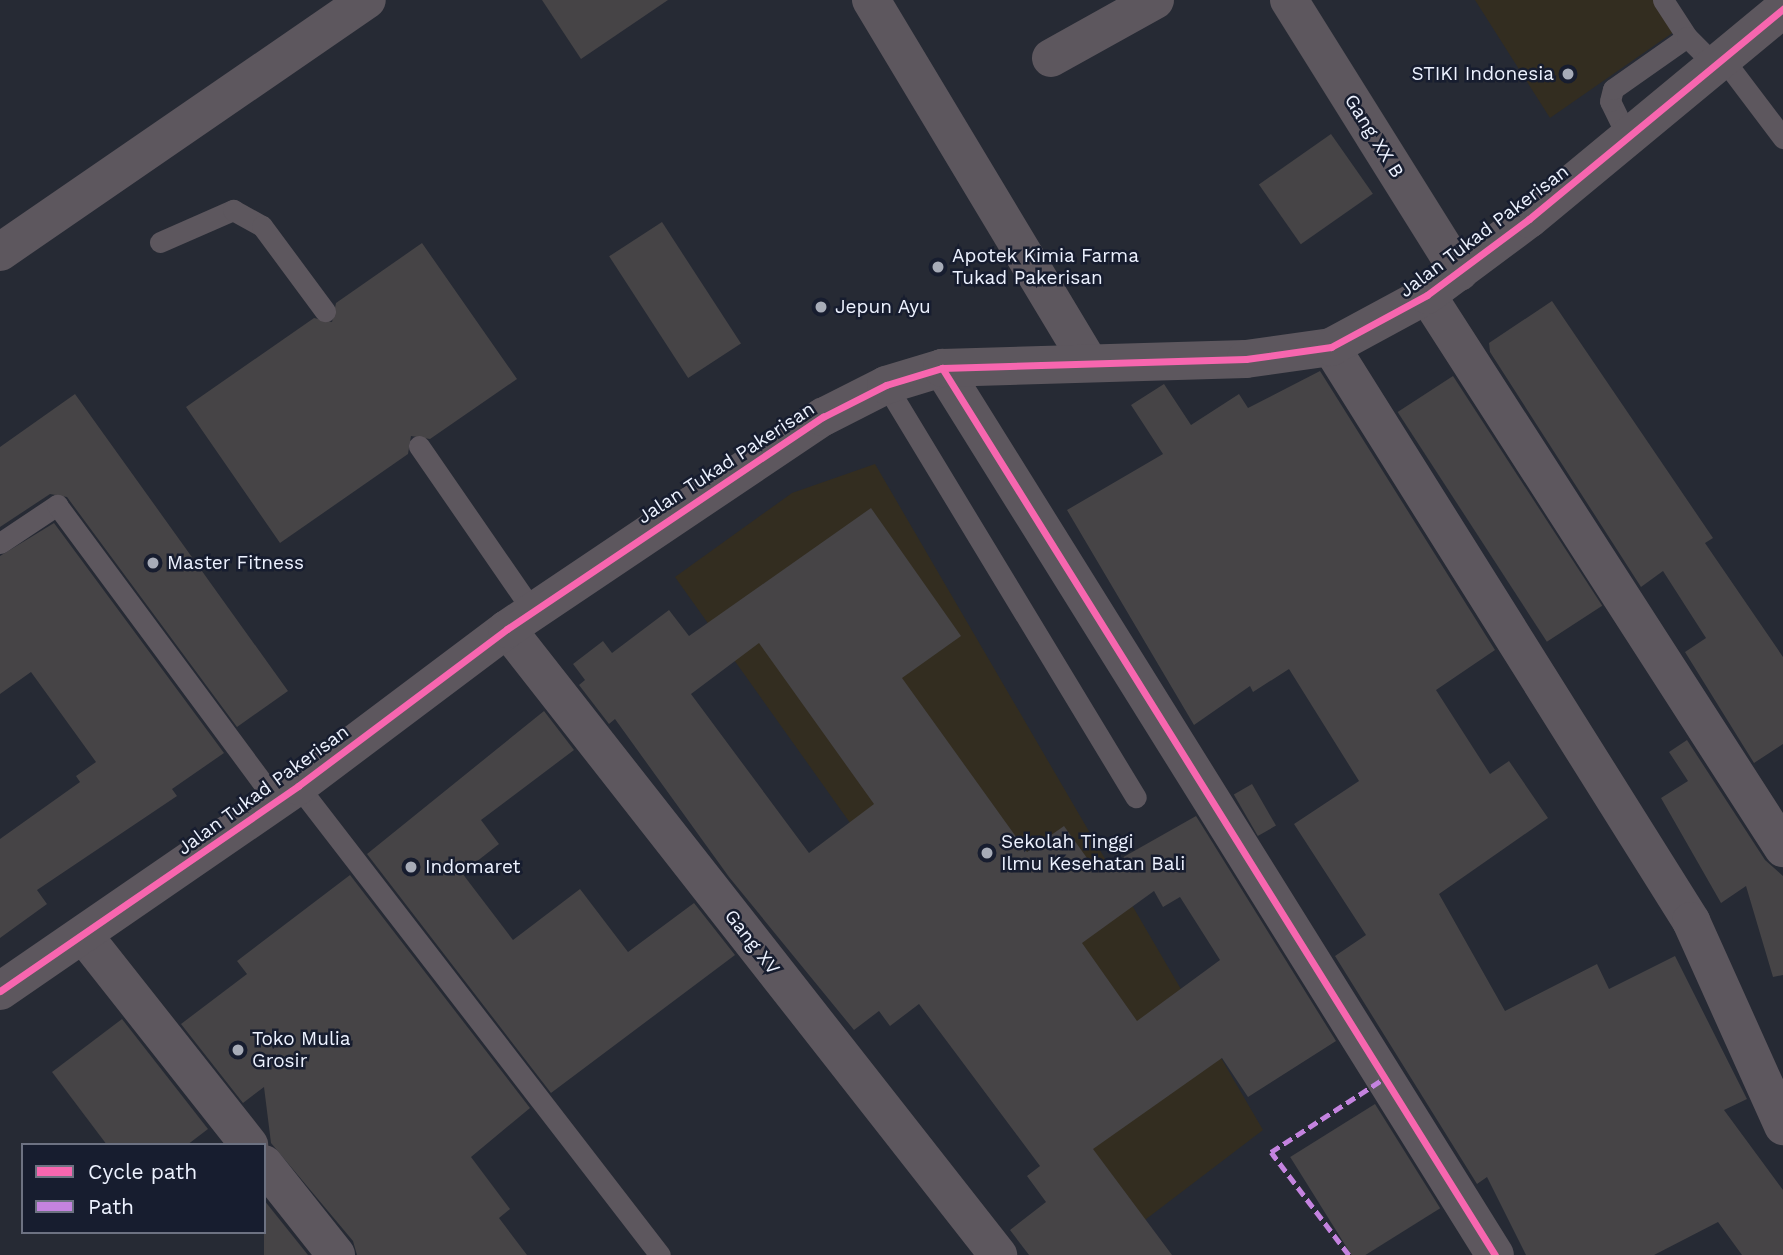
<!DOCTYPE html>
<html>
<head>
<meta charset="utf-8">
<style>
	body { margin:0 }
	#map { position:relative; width:1783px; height:1255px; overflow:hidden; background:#262a34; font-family:"Work Sans",sans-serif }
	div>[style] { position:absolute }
	.education>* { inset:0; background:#332d20 }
	.building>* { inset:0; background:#464446; transform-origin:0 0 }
	.service>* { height:21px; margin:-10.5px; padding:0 10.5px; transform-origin:10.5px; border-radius:10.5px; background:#5d575e }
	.minor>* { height:38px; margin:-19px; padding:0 19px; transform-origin:19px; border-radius:19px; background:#5d575e }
	.tertiary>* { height:38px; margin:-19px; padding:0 19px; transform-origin:19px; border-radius:19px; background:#5d575e }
	.quiet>* { height:5px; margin-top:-2.5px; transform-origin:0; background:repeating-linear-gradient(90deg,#c483df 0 10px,transparent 0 15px) }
	.cycleway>* { height:7px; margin:-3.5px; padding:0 3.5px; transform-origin:3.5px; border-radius:3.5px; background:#f766af }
	.dots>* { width:19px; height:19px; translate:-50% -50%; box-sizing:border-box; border:4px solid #171d2f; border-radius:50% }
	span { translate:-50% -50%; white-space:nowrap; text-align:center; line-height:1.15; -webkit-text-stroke:5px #171d2f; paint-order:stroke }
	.poi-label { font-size:19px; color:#edf2ff }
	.right { translate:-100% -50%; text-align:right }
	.left { translate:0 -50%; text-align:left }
	.street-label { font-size:19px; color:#edf2ff }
	.legend { position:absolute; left:21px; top:1143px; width:245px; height:91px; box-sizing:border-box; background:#171d2f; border:2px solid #6d7282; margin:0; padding:9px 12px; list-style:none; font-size:21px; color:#edf2ff }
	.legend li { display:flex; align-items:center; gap:14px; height:35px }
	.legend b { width:35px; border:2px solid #6d7282 }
</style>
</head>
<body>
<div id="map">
	<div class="education">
		<i style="clip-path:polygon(1475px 0,1660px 0,1678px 29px,1550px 118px)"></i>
		<i style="clip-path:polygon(875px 464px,1263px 1130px,1137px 1226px,675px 577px,792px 493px)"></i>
	</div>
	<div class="building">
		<i style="clip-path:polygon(542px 0,668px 0,581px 59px)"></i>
		<i style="left:1331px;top:134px;width:73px;height:88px;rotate:55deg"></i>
		<i style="left:662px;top:222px;width:145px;height:63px;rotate:57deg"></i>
		<i style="clip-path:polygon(422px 243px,517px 379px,430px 439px,411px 436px,408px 454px,280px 543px,186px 407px,314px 318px,332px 322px,336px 303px)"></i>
		<i style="clip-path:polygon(1552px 301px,1713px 538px,1705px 543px,1783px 657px,1783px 744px,1754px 763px,1685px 652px,1706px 638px,1663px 571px,1641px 587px,1490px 352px,1489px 343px)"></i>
		<i style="clip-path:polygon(1320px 371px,1495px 650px,1436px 690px,1490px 774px,1509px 761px,1548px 818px,1439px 894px,1505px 1011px,1597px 964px,1609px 989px,1675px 956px,1747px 1099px,1724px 1110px,1783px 1190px,1783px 1255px,1742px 1255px,1718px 1222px,1654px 1255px,1526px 1255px,1487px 1177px,1477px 1184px,1335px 956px,1366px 935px,1294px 824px,1359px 781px,1289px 669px,1253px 692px,1250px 686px,1194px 725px,1067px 510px,1163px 454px,1131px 405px,1164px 384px,1191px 425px,1239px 394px,1248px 408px)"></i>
		<i style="left:1453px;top:376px;width:274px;height:66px;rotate:57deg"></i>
		<i style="clip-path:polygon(75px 394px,288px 691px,237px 727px,67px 497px,50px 494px,0 527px,0 447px)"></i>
		<i style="clip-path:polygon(evenodd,871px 508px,961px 636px,902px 678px,1027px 852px,1064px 826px,1097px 872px,1196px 816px,1336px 1041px,1248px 1097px,1222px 1058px,1093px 1149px,1172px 1255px,1029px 1255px,1010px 1230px,1046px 1202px,1027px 1176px,1040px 1166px,919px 1004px,890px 1026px,879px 1011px,854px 1030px,729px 877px,615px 719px,609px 724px,579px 685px,585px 680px,573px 664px,603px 641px,612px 653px,669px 610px,689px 636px,871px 508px,759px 643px,874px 804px,809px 853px,691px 694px,759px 643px,871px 508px,1154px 891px,1163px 907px,1180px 897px,1220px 960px,1137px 1021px,1082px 943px,1154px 891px)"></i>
		<i style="clip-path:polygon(54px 523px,224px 753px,172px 789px,177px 796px,37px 890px,47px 904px,0 938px,0 839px,80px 782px,76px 776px,96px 762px,31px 672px,0 694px,0 556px)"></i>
		<i style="clip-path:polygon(544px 711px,574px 750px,481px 820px,499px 844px,462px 873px,513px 940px,580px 889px,628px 952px,694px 903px,735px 955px,551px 1093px,367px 854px)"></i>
		<i style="clip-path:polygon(1687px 740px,1765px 860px,1783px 876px,1783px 975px,1773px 977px,1746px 886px,1721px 903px,1661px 798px,1688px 781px,1669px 752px)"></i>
		<i style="left:1252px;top:784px;width:48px;height:21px;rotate:60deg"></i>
		<i style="clip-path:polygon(350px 875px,530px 1108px,471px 1157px,510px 1209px,499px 1218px,527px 1255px,357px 1255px,353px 1241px,271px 1143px,264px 1087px,243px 1103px,181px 1024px,247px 974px,237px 961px)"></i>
		<i style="clip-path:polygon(122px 1019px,208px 1129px,187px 1145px,107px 1145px,52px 1072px)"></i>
		<i style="left:1375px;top:1104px;width:123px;height:100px;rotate:58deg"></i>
		<i style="clip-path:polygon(264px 1200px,308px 1255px,264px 1255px)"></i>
	</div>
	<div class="service">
		<i style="left:1663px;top:0;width:44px;rotate:57deg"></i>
		<i style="left:1724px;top:60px;width:98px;rotate:52.9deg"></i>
		<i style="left:1629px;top:140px;width:43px;rotate:-116deg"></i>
		<i style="left:1610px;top:101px;width:12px;rotate:-76deg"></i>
		<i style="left:1613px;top:89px;width:90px;rotate:-35.1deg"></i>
		<i style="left:1687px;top:37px;width:42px;rotate:45deg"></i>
		<i style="left:160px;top:242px;width:80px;rotate:-23.7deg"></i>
		<i style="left:233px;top:210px;width:33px;rotate:29deg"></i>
		<i style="left:262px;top:226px;width:106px;rotate:53.5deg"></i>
		<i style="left:886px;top:385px;width:482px;rotate:58.8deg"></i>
		<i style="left:419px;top:446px;width:201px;rotate:55.4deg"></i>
		<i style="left:0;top:543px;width:69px;rotate:-33.7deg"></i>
		<i style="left:57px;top:505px;width:367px;rotate:53.5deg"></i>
		<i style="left:298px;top:786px;width:592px;rotate:52.34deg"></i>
	</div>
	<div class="minor">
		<i style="left:871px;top:0;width:420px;rotate:59deg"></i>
		<i style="left:1289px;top:0;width:321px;rotate:58deg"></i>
		<i style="left:1051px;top:58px;width:119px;rotate:-29.1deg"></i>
		<i style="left:0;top:252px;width:445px;rotate:-34.5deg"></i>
		<i style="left:1427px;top:295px;width:658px;rotate:57.23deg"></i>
		<i style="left:1331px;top:347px;width:678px;rotate:57.9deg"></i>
		<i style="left:1691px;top:921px;width:225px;rotate:65.8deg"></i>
		<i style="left:942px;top:368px;width:1045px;rotate:58.06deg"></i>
		<i style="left:507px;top:629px;width:796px;rotate:51.89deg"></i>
		<i style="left:85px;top:937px;width:265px;rotate:51.7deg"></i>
		<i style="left:264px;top:1164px;width:116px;rotate:51.6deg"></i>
	</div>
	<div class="tertiary">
		<i style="left:0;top:991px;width:362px;rotate:-34.5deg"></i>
		<i style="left:298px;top:786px;width:261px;rotate:-36.9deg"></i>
		<i style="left:507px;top:629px;width:381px;rotate:-33.9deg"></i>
		<i style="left:823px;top:417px;width:71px;rotate:-26.9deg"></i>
		<i style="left:886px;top:385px;width:59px;rotate:-16.9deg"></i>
		<i style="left:942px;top:368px;width:304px;rotate:-1.7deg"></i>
		<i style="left:1246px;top:359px;width:86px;rotate:-8deg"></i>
		<i style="left:1331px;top:347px;width:109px;rotate:-28.4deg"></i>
		<i style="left:1427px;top:295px;width:127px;rotate:-36.7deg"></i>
		<i style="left:1529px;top:219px;width:330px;rotate:-39.6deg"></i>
	</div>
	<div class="quiet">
		<i style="left:1349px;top:1255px;width:129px;rotate:-127.1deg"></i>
		<i style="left:1271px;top:1152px;width:136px;rotate:-33deg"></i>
	</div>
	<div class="cycleway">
		<i style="left:942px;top:368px;width:1045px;rotate:58.06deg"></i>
		<i style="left:0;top:991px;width:362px;rotate:-34.5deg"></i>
		<i style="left:298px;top:786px;width:261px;rotate:-36.9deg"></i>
		<i style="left:507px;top:629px;width:381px;rotate:-33.9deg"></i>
		<i style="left:823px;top:417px;width:71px;rotate:-26.9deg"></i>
		<i style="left:886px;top:385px;width:59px;rotate:-16.9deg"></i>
		<i style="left:942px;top:368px;width:304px;rotate:-1.7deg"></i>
		<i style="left:1246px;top:359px;width:86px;rotate:-8deg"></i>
		<i style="left:1331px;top:347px;width:109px;rotate:-28.4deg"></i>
		<i style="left:1427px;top:295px;width:127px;rotate:-36.7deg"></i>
		<i style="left:1529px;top:219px;width:330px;rotate:-39.6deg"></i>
	</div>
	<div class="dots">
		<i style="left:1568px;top:74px;background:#a7acb8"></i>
		<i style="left:938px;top:267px;background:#a7acb8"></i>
		<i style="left:821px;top:307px;background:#a7acb8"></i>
		<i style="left:153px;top:563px;background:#a7acb8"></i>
		<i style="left:987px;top:853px;background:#a7acb8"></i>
		<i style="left:411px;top:867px;background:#a7acb8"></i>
		<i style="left:238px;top:1050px;background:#a7acb8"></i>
	</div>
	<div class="poi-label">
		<span class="right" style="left:1554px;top:74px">STIKI Indonesia</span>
		<span class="left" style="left:952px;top:267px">Apotek Kimia Farma<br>Tukad Pakerisan</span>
		<span class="left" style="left:835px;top:307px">Jepun Ayu</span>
		<span class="left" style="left:167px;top:563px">Master Fitness</span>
		<span class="left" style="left:1001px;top:853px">Sekolah Tinggi<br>Ilmu Kesehatan Bali</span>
		<span class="left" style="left:425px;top:867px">Indomaret</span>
		<span class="left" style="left:252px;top:1050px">Toko Mulia<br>Grosir</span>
	</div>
	<div class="street-label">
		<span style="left:1374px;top:136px;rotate:58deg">Gang XX B</span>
		<span style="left:1484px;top:231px;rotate:-37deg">Jalan Tukad Pakerisan</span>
		<span style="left:726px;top:463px;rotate:-33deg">Jalan Tukad Pakerisan</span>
		<span style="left:263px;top:790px;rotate:-36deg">Jalan Tukad Pakerisan</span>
		<span style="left:752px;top:942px;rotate:52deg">Gang XV</span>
	</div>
	<ul class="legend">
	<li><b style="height:9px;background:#f766af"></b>Cycle path</li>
	<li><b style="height:9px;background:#c483df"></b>Path</li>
	</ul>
</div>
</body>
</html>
